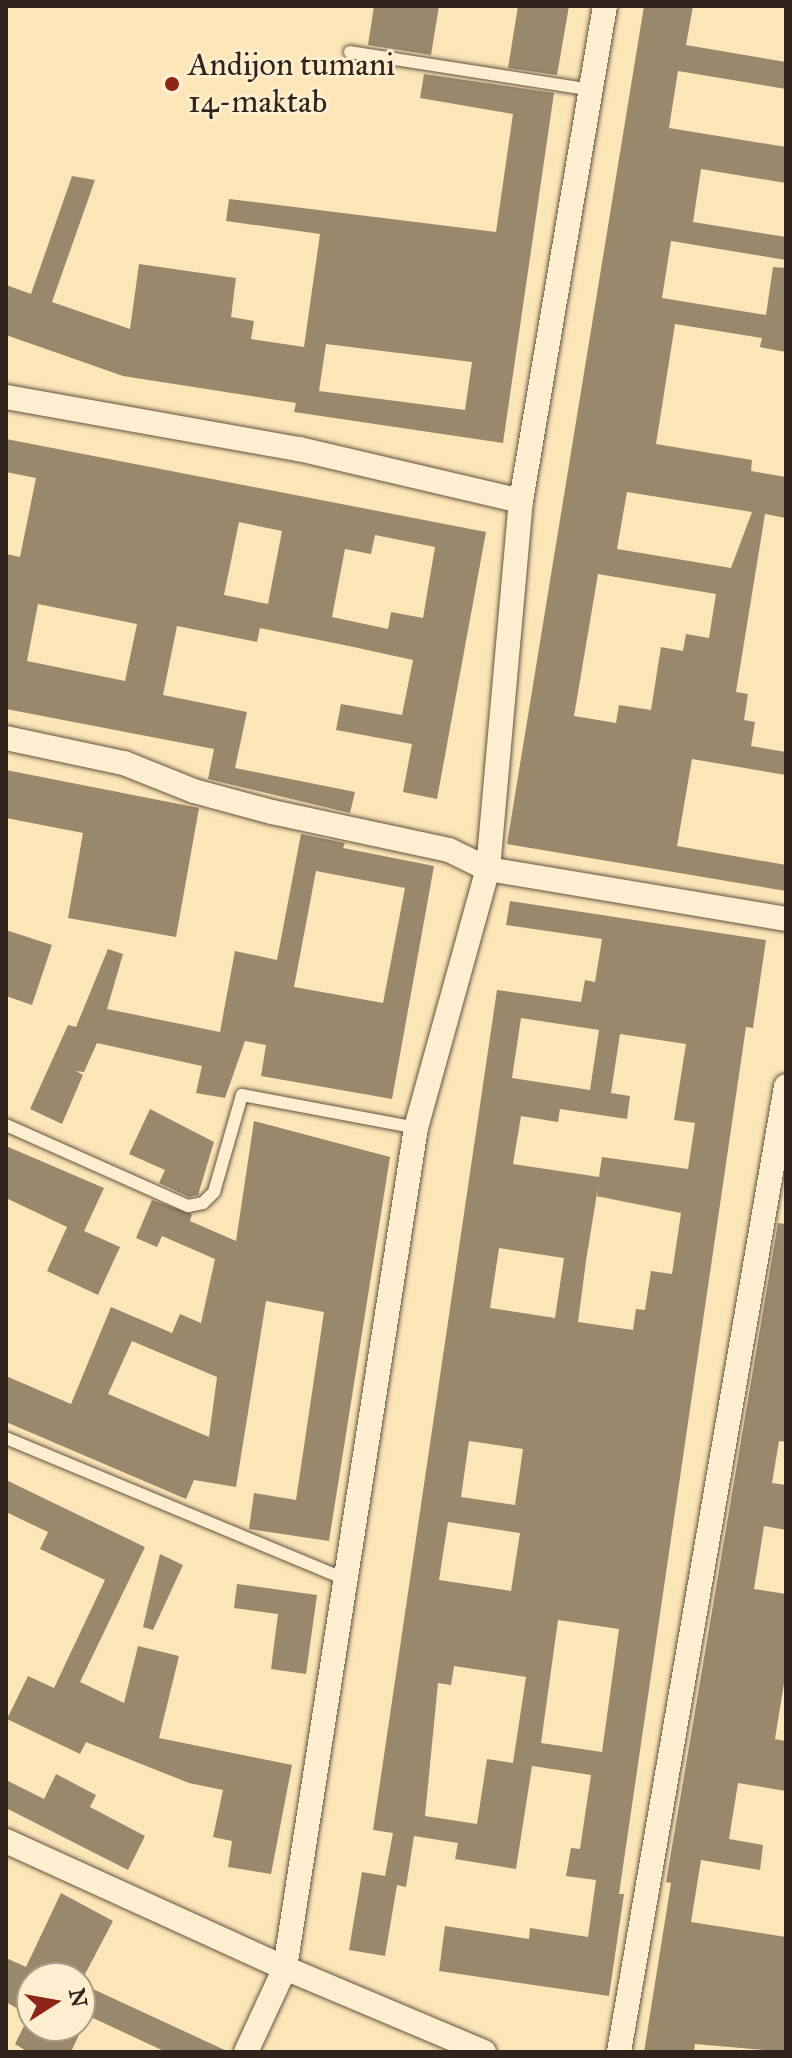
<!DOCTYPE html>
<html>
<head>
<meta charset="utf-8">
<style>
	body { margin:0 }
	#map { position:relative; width:792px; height:2058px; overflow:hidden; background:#fce5b7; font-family:"IM FELL Great Primer",serif }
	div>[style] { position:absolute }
	.building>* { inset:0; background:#9a886c }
	.roads { filter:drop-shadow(0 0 2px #635442) drop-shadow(0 0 2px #635442) }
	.service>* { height:12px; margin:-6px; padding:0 6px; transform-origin:6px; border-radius:6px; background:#fdeed0 }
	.minor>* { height:24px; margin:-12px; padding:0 12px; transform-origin:12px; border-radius:12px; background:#fdeed0 }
	.dots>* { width:22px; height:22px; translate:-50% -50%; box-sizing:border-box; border:4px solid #fdeed0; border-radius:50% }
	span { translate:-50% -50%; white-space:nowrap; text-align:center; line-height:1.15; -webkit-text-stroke:6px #fdeed0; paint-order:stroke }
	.poi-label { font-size:32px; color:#30231b }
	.left { translate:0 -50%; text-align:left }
	.frame { position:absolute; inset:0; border:8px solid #30231b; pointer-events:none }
	.north { position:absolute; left:16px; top:1962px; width:80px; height:80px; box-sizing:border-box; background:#fdeed0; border:2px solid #ab9d88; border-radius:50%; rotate:79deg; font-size:22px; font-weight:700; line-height:32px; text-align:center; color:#30231b }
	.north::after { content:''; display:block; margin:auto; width:28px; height:36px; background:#8f2418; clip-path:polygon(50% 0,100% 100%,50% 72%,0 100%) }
</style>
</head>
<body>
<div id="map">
	<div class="building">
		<i style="clip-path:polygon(374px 6px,439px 6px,431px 55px,368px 45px)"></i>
		<i style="clip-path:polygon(518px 6px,569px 6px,557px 75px,508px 68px)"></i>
		<i style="clip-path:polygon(evenodd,644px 6px,693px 6px,686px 45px,786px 62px,786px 89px,678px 71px,669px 128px,786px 147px,786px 183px,701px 169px,693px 222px,786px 237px,786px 260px,671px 241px,662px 298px,766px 315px,773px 267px,786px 268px,786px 352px,760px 347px,762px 338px,675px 324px,656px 444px,752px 460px,751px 471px,786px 477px,786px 518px,765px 514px,736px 692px,748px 694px,744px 720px,755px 722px,751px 746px,786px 752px,786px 775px,692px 759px,677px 846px,786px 865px,786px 891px,507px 844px,644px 6px,627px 492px,752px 512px,731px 568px,617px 549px,627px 492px,644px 6px,598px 574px,716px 594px,709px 638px,686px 634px,683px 651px,661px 647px,651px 710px,619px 705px,616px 723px,574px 716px,598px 574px)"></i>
		<i style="clip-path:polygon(evenodd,424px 74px,554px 93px,503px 443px,294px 412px,296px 403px,123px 376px,6px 335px,6px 285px,31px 294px,72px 176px,95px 180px,52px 302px,130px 329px,139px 264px,236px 278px,231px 317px,254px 321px,251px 339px,304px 347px,320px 234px,226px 221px,229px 199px,496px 232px,513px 114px,420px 98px,424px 74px,326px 344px,472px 362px,465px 410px,319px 391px,326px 344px)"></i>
		<i style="clip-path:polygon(evenodd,6px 439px,486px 532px,437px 799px,403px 792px,412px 744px,336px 730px,341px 704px,402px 715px,413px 660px,349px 646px,260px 628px,257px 642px,177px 626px,163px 695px,247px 712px,235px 768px,355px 792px,350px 813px,208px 779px,214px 749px,6px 709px,6px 554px,20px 557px,36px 478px,6px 472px,6px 439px,239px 522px,282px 531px,268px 604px,224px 595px,239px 522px,6px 439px,375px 535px,435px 547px,423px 618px,391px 612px,388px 629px,332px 617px,345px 549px,371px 554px,375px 535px,6px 439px,38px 604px,137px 624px,125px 681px,27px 661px,38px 604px)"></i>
		<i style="clip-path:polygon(6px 770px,199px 808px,176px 937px,68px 918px,83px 833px,6px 818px)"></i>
		<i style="clip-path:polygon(evenodd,301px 834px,345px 843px,343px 848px,434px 866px,392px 1099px,261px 1076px,266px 1045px,245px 1041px,225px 1098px,196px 1093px,202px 1066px,97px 1043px,84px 1072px,76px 1071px,83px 1075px,62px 1124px,30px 1109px,68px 1025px,76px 1027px,108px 949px,123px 954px,107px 1009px,220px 1032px,235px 951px,277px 960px,301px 834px,316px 871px,405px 888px,383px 1003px,294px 987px,316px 871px)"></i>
		<i style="clip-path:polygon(evenodd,510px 901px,766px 940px,753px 1028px,746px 1027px,619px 1894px,624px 1894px,609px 1996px,439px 1971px,445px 1926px,529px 1939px,530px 1928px,588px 1937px,596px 1880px,566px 1876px,571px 1848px,580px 1849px,591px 1775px,513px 1763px,526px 1677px,454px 1666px,451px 1685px,438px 1683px,425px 1816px,477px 1824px,487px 1759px,532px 1766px,516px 1869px,455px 1859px,458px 1843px,414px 1836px,406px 1887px,397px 1885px,385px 1956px,349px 1950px,362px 1872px,385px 1876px,393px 1833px,373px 1830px,497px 990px,581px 1002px,585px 980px,595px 982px,602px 939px,506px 925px,510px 901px,521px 1018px,599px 1030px,590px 1090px,512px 1078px,521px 1018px,510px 901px,620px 1034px,686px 1044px,674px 1120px,695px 1123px,688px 1169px,602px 1157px,599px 1177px,513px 1164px,521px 1116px,558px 1122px,560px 1109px,627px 1119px,630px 1096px,611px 1093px,620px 1034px,510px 901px,598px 1187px,596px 1196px,681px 1213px,672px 1274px,651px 1271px,645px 1310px,636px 1309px,633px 1330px,578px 1322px,586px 1261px,598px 1187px,510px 901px,499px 1248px,564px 1258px,555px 1318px,490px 1308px,499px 1248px,510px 901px,469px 1441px,523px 1449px,515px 1505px,461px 1497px,469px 1441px,510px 901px,448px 1522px,520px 1533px,511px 1591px,439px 1580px,448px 1522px,510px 901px,558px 1620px,619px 1629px,602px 1752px,541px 1743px,558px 1620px)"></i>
		<i style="clip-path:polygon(6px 930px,52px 945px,32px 1005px,6px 996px)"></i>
		<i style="clip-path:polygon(150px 1109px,214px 1142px,198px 1195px,189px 1197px,159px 1183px,165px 1170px,129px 1154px)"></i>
		<i style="clip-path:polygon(evenodd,254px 1121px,390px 1157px,329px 1541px,249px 1529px,254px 1493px,296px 1500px,324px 1312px,266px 1301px,236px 1487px,194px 1480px,186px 1499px,6px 1422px,6px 1376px,71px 1404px,111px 1307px,172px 1333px,180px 1314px,201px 1323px,215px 1259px,162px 1236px,157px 1247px,136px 1238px,152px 1200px,192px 1214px,190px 1221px,236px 1241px,254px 1121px,132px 1341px,217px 1377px,209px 1437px,108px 1394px,132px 1341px)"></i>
		<i style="clip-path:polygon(6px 1146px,104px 1188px,84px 1231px,120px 1247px,98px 1295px,47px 1271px,67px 1227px,6px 1198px)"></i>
		<i style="clip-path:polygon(778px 1223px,786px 1224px,786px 1442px,779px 1441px,772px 1483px,786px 1485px,786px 1530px,764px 1526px,754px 1589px,786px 1594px,786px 1671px,775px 1739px,786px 1741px,786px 1791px,738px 1783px,729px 1839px,763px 1845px,760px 1870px,701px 1860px,691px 1922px,786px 1937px,786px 2052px,695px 2044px,694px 2052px,644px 2052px,671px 1883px,666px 1882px)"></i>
		<i style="clip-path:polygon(6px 1480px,145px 1547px,80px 1682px,124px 1703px,138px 1646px,179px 1656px,159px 1738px,292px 1765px,271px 1874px,228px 1867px,232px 1841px,213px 1837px,223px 1790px,189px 1783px,86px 1742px,80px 1754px,7px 1719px,28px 1676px,54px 1688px,105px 1580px,40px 1549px,48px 1532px,6px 1512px)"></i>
		<i style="clip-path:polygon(160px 1554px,183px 1565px,153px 1630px,143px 1627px)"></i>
		<i style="clip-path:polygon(237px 1584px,317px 1595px,306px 1674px,271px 1669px,278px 1614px,234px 1608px)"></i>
		<i style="clip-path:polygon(56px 1774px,96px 1795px,90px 1807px,145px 1836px,128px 1870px,6px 1808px,6px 1780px,44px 1799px)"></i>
		<i style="clip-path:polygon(61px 1893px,113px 1921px,83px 1978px,32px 1978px,32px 2017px,6px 2002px,6px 1958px,26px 1967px)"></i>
		<i style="clip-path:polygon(80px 1983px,229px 2052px,166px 2052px,80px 2012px)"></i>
		<i style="clip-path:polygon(24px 2026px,83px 2026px,71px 2052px,28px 2052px,15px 2044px)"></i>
	</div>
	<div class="roads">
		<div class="service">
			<i style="left:350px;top:52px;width:245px;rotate:8.9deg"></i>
			<i style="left:6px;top:1125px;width:199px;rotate:24deg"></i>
			<i style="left:188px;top:1206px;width:15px;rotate:-11deg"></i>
			<i style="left:203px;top:1203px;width:16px;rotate:-45deg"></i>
			<i style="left:214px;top:1192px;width:101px;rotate:-73.9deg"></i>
			<i style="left:242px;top:1095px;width:177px;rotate:10.7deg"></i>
			<i style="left:6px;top:1438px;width:365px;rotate:22.6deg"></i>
		</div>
		<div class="minor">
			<i style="left:6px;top:397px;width:298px;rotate:10.1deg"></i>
			<i style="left:299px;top:449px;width:228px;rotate:13.2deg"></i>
			<i style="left:6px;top:738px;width:121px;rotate:12deg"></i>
			<i style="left:124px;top:763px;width:75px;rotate:21.8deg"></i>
			<i style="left:194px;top:791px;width:81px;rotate:15.1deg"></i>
			<i style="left:272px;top:812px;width:181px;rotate:12.1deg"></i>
			<i style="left:449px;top:850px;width:43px;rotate:26deg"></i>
			<i style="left:488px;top:869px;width:302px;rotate:9.5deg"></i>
			<i style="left:6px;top:1841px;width:307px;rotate:24.5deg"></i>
			<i style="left:285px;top:1968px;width:216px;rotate:22.9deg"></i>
			<i style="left:246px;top:2052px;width:93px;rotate:-65.1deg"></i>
			<i style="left:285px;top:1968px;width:850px;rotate:-81.14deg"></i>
			<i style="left:416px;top:1128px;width:269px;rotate:-74.5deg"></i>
			<i style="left:488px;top:869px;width:369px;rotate:-84.9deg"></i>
			<i style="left:521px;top:501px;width:502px;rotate:-80.37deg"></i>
			<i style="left:619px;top:2052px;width:980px;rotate:-80.19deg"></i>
		</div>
	</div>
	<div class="dots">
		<i style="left:172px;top:84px;background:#8f2418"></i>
	</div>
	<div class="poi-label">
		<span class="left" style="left:188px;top:84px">Andijon tumani<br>14-maktab</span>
	</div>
	<div class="frame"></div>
	<div class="north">N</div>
</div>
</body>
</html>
